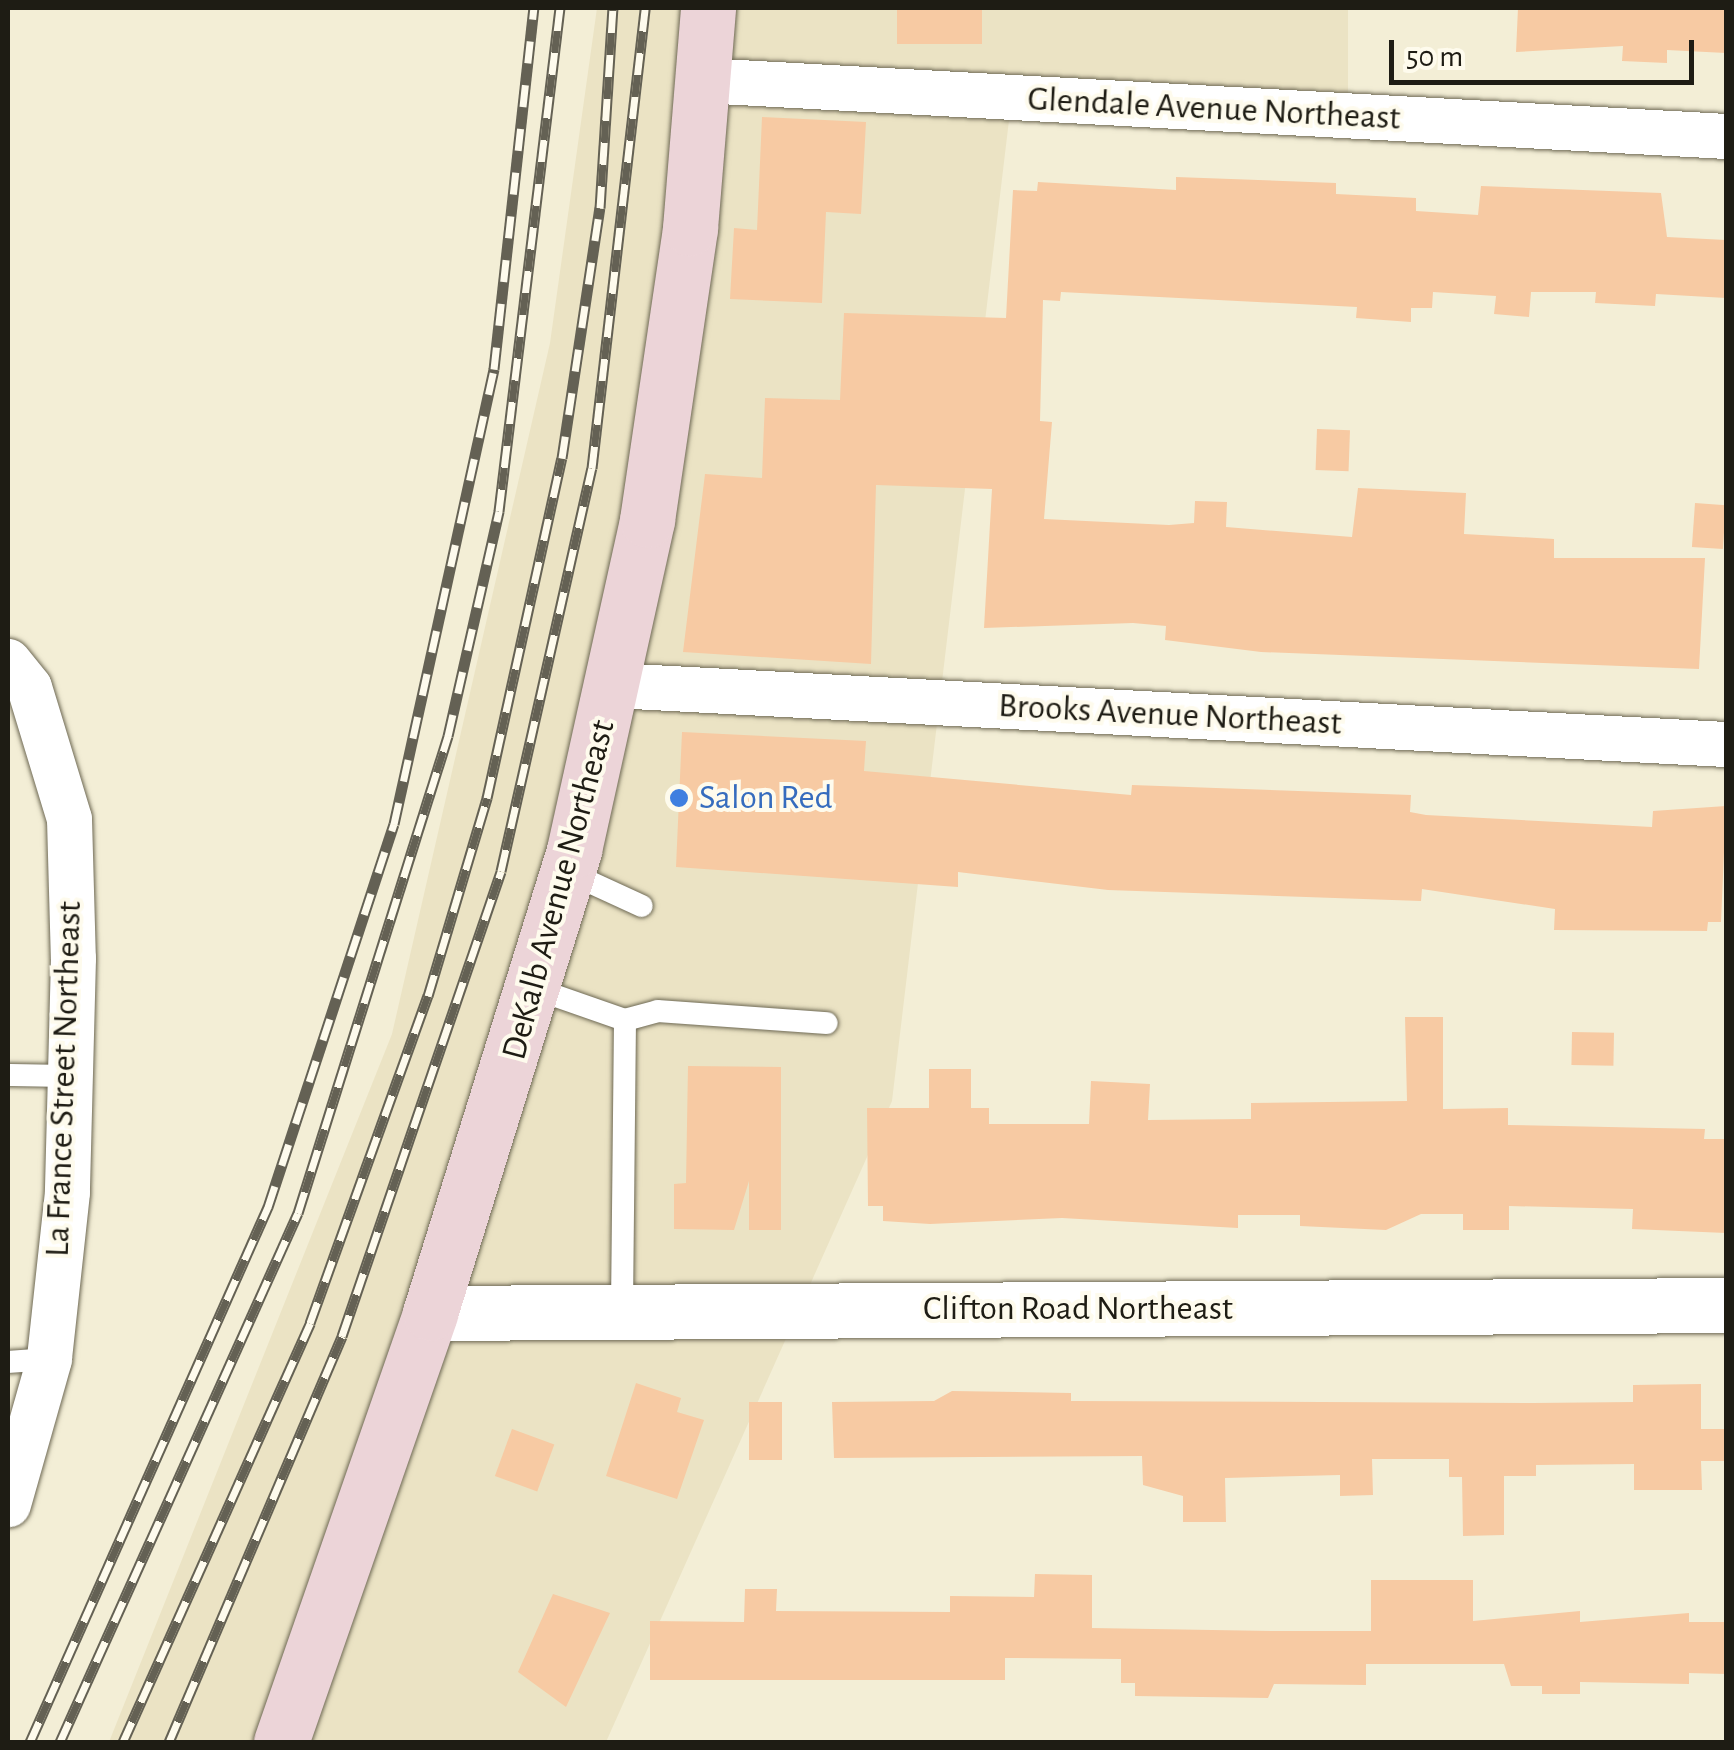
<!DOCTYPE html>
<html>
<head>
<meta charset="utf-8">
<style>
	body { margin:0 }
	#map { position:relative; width:1734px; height:1750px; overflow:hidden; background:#f3eed6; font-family:"Alegreya Sans",sans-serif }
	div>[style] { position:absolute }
	.built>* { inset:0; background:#ebe3c4 }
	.building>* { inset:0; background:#f7caa3; transform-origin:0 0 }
	.roads { filter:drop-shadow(0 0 2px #6e6954) drop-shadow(0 0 2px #6e6954) }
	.service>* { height:22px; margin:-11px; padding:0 11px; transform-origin:11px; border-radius:11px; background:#fff }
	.minor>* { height:45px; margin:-22.5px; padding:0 22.5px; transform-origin:22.5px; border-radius:22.5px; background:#fff }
	.tertiary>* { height:55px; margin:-27.5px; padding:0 27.5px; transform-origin:27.5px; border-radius:27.5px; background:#fff }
	.secondary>* { height:55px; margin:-27.5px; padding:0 27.5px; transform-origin:27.5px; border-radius:27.5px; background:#ecd4d8 }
	.rail>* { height:11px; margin-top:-5.5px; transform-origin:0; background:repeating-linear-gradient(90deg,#fefbed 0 22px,#646154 0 44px); box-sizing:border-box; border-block:2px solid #646154 }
	.dots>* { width:28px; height:28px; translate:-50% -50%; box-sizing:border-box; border:5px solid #fefbed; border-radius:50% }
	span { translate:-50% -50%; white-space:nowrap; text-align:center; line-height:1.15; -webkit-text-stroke:8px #fefbed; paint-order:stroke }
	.street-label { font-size:35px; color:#1e1c14 }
	.shop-label { font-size:35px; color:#366cbe }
	.left { translate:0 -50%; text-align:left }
	.frame { position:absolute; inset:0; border:10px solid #1e1c14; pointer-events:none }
	.scale { position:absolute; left:1389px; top:40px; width:305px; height:45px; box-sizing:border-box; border:5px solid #1e1c14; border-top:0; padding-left:12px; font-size:30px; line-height:35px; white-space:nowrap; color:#1e1c14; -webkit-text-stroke:8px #fefbed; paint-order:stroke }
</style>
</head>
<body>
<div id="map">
	<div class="built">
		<i style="clip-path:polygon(597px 8px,1348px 8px,1348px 124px,1012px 95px,892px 1101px,606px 1742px,109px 1742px,392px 1034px,550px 343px)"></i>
	</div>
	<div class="building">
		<i style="left:897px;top:8px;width:85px;height:36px"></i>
		<i style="clip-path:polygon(1518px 8px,1726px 8px,1726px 53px,1667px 50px,1667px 63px,1622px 61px,1623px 46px,1516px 52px)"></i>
		<i style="clip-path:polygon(762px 117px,866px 122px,861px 214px,826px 212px,822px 303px,730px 299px,734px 228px,757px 230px)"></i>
		<i style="clip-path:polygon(1176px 177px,1336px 183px,1336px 194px,1416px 198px,1416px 211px,1478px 215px,1481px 186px,1661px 193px,1667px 237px,1726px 240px,1726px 298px,1656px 294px,1655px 306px,1595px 303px,1596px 292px,1531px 292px,1529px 317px,1494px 314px,1496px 296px,1433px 292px,1432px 308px,1411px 308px,1411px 322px,1356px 318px,1357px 307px,1061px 292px,1060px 301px,1043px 300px,1040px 421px,1052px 422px,1044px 519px,1169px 525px,1194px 523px,1195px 501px,1227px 502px,1226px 527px,1352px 537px,1358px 488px,1466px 493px,1464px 534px,1554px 539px,1554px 558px,1705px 558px,1699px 669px,1261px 652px,1165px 640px,1166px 626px,1133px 623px,984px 628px,992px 489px,876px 485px,871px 664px,683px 652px,705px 474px,762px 478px,765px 398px,840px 400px,844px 313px,1006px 318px,1013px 190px,1037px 191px,1038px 182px,1176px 190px)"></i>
		<i style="left:1317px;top:429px;width:33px;height:41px;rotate:2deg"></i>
		<i style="left:1695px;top:503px;width:31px;height:44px;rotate:4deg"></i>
		<i style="clip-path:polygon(682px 732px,866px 741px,864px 771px,1131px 795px,1132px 785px,1411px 795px,1410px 812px,1426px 815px,1652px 827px,1653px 811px,1726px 806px,1721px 922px,1708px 922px,1707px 931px,1554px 930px,1555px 909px,1422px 889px,1421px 901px,1108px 890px,958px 872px,958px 887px,676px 867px)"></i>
		<i style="clip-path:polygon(1405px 1017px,1443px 1017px,1443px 1109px,1508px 1108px,1508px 1125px,1705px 1129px,1704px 1139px,1726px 1139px,1726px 1233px,1632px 1229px,1633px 1209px,1509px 1206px,1509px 1230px,1463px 1230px,1463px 1214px,1421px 1214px,1386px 1230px,1300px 1226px,1300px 1215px,1238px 1215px,1238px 1228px,1062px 1218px,930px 1224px,883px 1221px,883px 1206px,868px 1206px,867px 1108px,929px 1108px,929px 1069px,971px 1069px,971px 1108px,989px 1108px,989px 1124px,1089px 1124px,1091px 1081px,1150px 1084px,1148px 1120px,1251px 1119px,1251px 1103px,1407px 1101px)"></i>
		<i style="left:1572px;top:1032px;width:42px;height:33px;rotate:1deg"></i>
		<i style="clip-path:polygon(688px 1066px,781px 1067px,781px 1230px,749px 1230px,749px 1181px,734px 1230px,674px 1229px,674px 1184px,686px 1183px)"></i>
		<i style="clip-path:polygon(636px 1383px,681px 1398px,677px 1412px,704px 1420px,677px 1499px,606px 1476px)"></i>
		<i style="clip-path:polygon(1701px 1384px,1701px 1429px,1726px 1429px,1726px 1461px,1701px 1461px,1702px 1490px,1634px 1490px,1634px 1464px,1536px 1465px,1536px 1476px,1504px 1476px,1504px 1535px,1463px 1536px,1462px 1477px,1449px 1477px,1449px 1459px,1372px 1459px,1373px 1495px,1340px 1496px,1340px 1475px,1225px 1478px,1226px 1522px,1183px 1522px,1183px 1496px,1143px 1485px,1142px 1456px,834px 1458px,832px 1402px,934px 1401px,952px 1391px,1071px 1393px,1071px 1401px,1533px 1403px,1633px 1402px,1633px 1385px)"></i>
		<i style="left:749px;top:1402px;width:33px;height:58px"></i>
		<i style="left:512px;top:1429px;width:45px;height:50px;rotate:20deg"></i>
		<i style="clip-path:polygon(1035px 1574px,1092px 1575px,1092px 1628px,1276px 1631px,1371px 1631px,1371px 1580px,1473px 1580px,1473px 1621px,1580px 1611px,1580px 1622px,1689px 1613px,1689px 1622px,1726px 1622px,1726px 1674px,1689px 1673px,1689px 1684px,1580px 1682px,1580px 1694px,1542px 1694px,1542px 1686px,1511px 1686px,1504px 1664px,1366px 1664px,1366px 1685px,1274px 1684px,1268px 1698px,1135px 1696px,1135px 1683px,1121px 1683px,1121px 1659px,1005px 1658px,1005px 1680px,650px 1680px,650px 1621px,744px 1622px,745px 1589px,777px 1589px,776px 1611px,950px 1612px,950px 1596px,1034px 1597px)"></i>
		<i style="clip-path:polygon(553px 1594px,610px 1613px,566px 1707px,518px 1672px)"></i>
	</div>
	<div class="roads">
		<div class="service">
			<i style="left:568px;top:872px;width:81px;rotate:24.7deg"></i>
			<i style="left:536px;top:989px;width:94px;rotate:19.2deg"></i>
			<i style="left:625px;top:1020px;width:292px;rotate:90.6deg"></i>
			<i style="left:625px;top:1020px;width:34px;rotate:-15deg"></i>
			<i style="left:658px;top:1011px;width:169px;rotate:4.1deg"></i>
			<i style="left:8px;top:1075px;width:62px;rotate:0.9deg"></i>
			<i style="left:8px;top:1362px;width:41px;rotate:-4.2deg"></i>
		</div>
		<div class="minor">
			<i style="left:702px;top:80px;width:1026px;rotate:3.13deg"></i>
			<i style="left:8px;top:661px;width:33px;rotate:51deg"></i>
			<i style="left:29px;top:687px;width:138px;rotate:73.1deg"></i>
			<i style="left:69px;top:819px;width:139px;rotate:88.4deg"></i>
			<i style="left:73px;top:958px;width:234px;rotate:91.5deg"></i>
			<i style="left:67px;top:1192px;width:168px;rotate:96.2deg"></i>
			<i style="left:49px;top:1359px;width:151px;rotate:105.8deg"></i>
			<i style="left:614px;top:685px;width:1114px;rotate:3.04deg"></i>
		</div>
		<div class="tertiary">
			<i style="left:430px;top:1313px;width:1296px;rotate:-0.35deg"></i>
		</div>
		<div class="secondary">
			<i style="left:281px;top:1742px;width:454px;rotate:-70.8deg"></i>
			<i style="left:430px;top:1313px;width:485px;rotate:-72.7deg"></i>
			<i style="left:574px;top:850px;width:338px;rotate:-77.5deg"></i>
			<i style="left:647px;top:520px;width:295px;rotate:-81.6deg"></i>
			<i style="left:690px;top:228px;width:221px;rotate:-85.3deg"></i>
		</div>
	</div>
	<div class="rail">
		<i style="left:30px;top:1742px;width:586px;rotate:-66.02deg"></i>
		<i style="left:268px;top:1207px;width:403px;rotate:-71.8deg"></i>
		<i style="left:394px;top:824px;width:466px;rotate:-77.6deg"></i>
		<i style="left:494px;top:369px;width:363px;rotate:-83.7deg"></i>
		<i style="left:60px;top:1742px;width:580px;rotate:-65.78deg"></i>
		<i style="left:298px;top:1213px;width:500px;rotate:-72.54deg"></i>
		<i style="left:448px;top:736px;width:231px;rotate:-77.2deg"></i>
		<i style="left:499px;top:511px;width:507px;rotate:-83.09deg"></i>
		<i style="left:123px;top:1742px;width:459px;rotate:-65.9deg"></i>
		<i style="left:310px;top:1323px;width:348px;rotate:-70.2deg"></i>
		<i style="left:428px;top:996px;width:207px;rotate:-73.4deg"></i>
		<i style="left:487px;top:798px;width:348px;rotate:-77.6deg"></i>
		<i style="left:562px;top:458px;width:253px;rotate:-81.4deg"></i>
		<i style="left:600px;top:208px;width:200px;rotate:-86.3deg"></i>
		<i style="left:169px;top:1742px;width:441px;rotate:-66.9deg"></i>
		<i style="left:342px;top:1336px;width:491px;rotate:-71.1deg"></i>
		<i style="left:501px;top:871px;width:413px;rotate:-77.3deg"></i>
		<i style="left:592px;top:468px;width:463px;rotate:-83.4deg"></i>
	</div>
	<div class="dots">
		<i style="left:679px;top:798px;background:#3f7fe0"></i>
	</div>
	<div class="street-label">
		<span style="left:1214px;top:109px;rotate:3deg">Glendale Avenue Northeast</span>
		<span style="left:1170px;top:715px;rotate:3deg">Brooks Avenue Northeast</span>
		<span style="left:559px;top:890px;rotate:-75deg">DeKalb Avenue Northeast</span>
		<span style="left:64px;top:1079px;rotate:-88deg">La France Street Northeast</span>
		<span style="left:1078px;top:1309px">Clifton Road Northeast</span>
	</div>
	<div class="shop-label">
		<span class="left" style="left:699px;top:798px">Salon Red</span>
	</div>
	<div class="frame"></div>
	<div class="scale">50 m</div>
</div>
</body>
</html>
